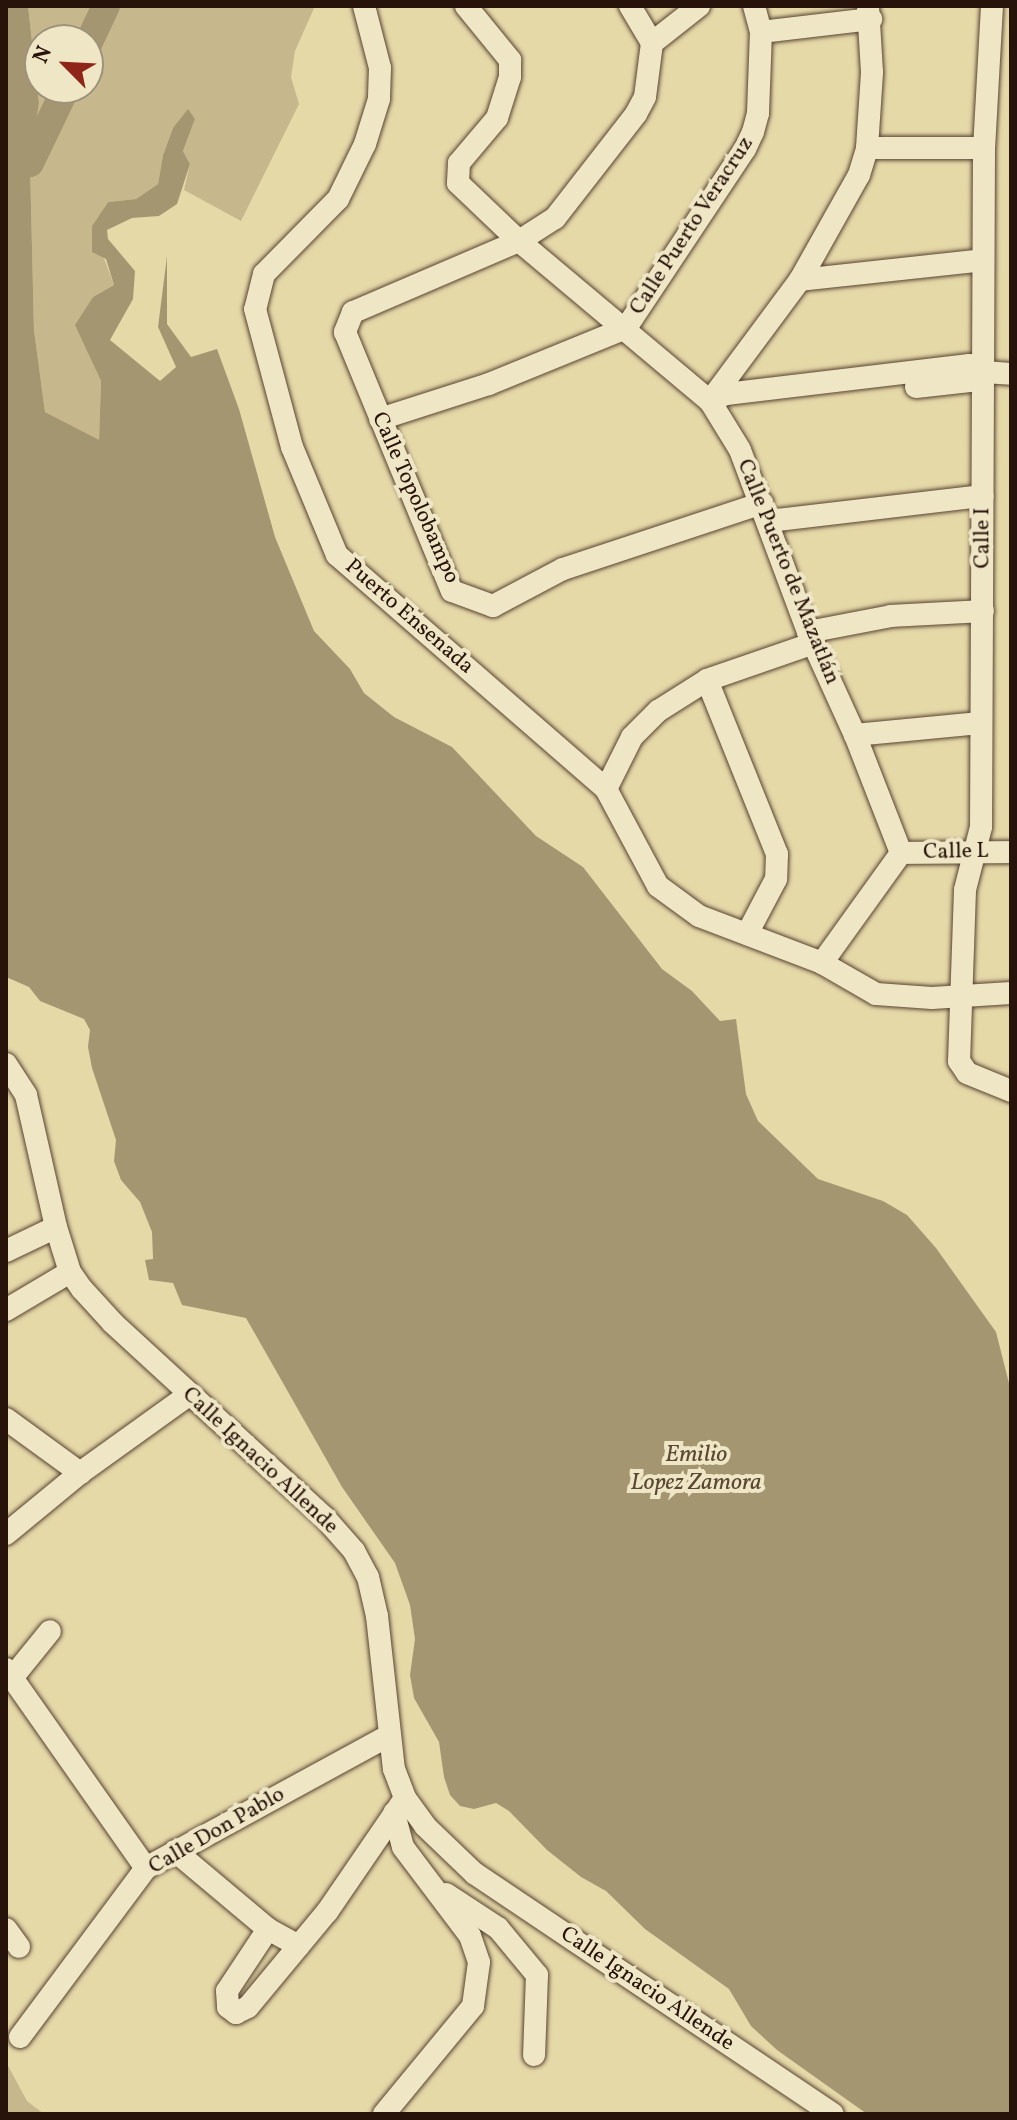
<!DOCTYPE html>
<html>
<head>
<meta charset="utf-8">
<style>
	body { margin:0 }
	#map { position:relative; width:1017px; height:2120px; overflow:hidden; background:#e6d9a8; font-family:Vollkorn,serif }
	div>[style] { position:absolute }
	.green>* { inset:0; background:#c6b78d }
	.water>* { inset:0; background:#a59672 }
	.river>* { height:28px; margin:-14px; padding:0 14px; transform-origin:14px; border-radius:14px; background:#a59672 }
	.roads { filter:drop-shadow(0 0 2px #584432) drop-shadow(0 0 2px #584432) }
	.minor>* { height:22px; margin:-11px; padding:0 11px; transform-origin:11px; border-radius:11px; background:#efe6c6 }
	span { translate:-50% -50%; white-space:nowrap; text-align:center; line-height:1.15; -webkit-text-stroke:8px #efe6c6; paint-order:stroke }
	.street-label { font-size:22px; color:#28130a }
	.water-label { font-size:24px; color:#5a4734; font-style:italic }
	.frame { position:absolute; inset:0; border:8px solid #28130a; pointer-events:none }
	.north { position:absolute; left:24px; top:24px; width:80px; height:80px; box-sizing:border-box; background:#efe6c6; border:2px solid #9f927b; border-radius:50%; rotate:294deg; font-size:22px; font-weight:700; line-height:32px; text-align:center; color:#28130a }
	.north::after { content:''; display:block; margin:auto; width:28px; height:36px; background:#8f2418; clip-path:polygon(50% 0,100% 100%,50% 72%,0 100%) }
</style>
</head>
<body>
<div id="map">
	<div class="green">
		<i style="clip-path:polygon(evenodd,28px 6px,315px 6px,295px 51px,291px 77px,299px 104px,241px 221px,184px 190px,190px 164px,183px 151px,195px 119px,173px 128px,163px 155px,158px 184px,136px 199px,108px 202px,92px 226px,114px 285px,93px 297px,76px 325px,101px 381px,99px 441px,45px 412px,34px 330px,30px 163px,39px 103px,28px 6px,40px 40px,88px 40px,88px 88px,40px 88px,40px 40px)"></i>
		<i style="clip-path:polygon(6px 2062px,27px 2101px,44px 2114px,6px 2114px)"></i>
	</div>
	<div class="water">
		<i style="clip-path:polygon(6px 6px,28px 6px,39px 103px,30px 163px,34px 330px,45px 412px,99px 440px,101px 381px,75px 325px,93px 297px,114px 285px,106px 259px,92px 252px,92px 226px,108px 202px,136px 199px,158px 184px,163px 155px,173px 128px,188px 109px,195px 119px,183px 151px,190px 164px,177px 204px,159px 216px,132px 218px,107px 230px,108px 239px,135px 271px,133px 299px,110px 340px,160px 381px,176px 367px,158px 327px,167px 256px,167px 324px,191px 357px,217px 349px,239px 409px,275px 537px,314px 631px,350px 669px,364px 693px,394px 717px,452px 747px,536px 836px,583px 867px,662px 969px,692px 991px,720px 1021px,736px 1019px,746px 1094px,758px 1121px,818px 1179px,883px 1201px,907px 1215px,936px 1248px,996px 1332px,1011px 1391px,1011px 2114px,867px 2114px,777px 2050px,751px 2026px,729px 1989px,645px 1929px,606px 1891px,581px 1877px,547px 1850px,509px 1811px,496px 1803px,474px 1809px,460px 1806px,450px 1795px,444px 1777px,439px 1742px,414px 1698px,410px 1675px,415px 1639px,410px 1605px,395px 1563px,342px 1487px,246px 1318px,182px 1305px,173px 1283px,149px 1280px,145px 1260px,153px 1259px,152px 1232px,140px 1202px,121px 1180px,114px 1161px,116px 1140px,92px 1068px,88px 1047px,90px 1030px,84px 1019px,40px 1001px,29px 987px,6px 977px)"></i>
	</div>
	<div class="river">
		<i style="left:88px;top:44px;width:42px;rotate:-64.7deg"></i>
		<i style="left:30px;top:163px;width:83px;rotate:-64.4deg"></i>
	</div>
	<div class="roads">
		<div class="minor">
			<i style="left:364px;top:6px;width:64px;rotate:75.5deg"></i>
			<i style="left:380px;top:68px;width:31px;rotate:92deg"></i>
			<i style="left:379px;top:99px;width:47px;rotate:107.3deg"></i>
			<i style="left:365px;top:144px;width:61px;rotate:116.1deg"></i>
			<i style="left:338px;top:199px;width:105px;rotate:134.6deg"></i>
			<i style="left:264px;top:274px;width:36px;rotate:104deg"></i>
			<i style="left:255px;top:309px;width:143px;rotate:75deg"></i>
			<i style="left:292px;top:447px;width:117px;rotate:67.4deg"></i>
			<i style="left:337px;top:555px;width:357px;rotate:41deg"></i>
			<i style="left:606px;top:789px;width:110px;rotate:61.8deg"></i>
			<i style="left:658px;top:886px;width:51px;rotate:36.2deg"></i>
			<i style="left:699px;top:916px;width:132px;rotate:20.9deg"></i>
			<i style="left:822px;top:963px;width:62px;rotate:29.9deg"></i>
			<i style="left:876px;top:994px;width:56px;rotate:4.1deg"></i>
			<i style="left:932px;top:998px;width:79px;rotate:-3.6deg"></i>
			<i style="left:466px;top:6px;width:70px;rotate:50.8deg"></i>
			<i style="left:510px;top:60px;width:17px;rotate:90deg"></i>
			<i style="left:510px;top:77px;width:43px;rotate:107.6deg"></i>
			<i style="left:497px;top:118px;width:59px;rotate:130.2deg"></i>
			<i style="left:459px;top:163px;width:20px;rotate:93deg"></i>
			<i style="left:458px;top:183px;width:84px;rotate:43.6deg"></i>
			<i style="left:519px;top:241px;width:249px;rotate:40deg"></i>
			<i style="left:710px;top:401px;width:57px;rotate:58.5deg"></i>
			<i style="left:740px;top:450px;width:194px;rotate:69.5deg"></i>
			<i style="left:808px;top:632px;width:113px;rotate:65.5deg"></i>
			<i style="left:855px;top:735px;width:127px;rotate:68.7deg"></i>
			<i style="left:630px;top:6px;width:43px;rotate:59.3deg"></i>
			<i style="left:652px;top:43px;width:54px;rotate:97.4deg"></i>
			<i style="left:645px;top:97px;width:19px;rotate:118deg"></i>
			<i style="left:636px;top:114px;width:132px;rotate:127.9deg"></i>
			<i style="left:555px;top:218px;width:43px;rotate:147.4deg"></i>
			<i style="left:519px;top:241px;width:181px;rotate:156.8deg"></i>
			<i style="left:353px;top:312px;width:22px;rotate:112deg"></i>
			<i style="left:345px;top:332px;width:280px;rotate:67.6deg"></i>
			<i style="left:452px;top:591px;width:44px;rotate:20.1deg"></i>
			<i style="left:493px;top:606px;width:79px;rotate:-27.9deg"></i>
			<i style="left:563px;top:569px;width:210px;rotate:-18.3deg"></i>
			<i style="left:992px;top:6px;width:142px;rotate:93.2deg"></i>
			<i style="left:984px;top:148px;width:679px;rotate:90.25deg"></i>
			<i style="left:981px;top:827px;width:65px;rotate:104.3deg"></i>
			<i style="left:965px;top:890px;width:171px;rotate:92deg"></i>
			<i style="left:959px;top:1061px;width:14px;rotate:56deg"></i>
			<i style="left:967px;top:1073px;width:48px;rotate:22.2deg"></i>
			<i style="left:761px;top:32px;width:111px;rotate:-6.7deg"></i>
			<i style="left:652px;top:43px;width:60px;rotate:-38.2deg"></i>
			<i style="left:867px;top:148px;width:117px"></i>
			<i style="left:800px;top:280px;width:184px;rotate:-6.2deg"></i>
			<i style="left:916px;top:387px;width:54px;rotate:-6.3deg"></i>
			<i style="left:970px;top:381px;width:17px;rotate:-33deg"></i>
			<i style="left:710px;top:401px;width:151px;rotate:-53.4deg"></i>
			<i style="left:800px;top:280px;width:120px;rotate:-60.7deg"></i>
			<i style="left:859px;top:175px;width:28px;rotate:-73deg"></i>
			<i style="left:867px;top:148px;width:76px;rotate:-86.2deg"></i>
			<i style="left:872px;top:72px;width:66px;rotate:-93.5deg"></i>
			<i style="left:710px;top:401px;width:17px;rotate:-24deg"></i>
			<i style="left:726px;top:394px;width:245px;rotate:-6.8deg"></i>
			<i style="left:969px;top:365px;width:17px;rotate:25deg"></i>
			<i style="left:984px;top:372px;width:27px;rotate:4deg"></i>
			<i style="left:380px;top:419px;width:114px;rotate:-17.8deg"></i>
			<i style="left:489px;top:384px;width:148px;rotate:-22.2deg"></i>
			<i style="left:626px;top:328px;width:215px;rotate:-56.4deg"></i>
			<i style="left:745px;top:149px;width:19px;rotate:-65deg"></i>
			<i style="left:753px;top:132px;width:20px;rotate:-75deg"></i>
			<i style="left:758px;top:113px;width:81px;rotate:-87.9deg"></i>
			<i style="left:761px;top:32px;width:27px;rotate:-105deg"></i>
			<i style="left:769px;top:521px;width:215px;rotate:-6.7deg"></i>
			<i style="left:808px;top:632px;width:85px;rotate:-10.9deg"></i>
			<i style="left:891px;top:616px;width:92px;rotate:-3.1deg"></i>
			<i style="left:707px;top:680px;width:188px;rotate:68.1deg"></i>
			<i style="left:777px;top:854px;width:25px;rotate:92deg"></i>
			<i style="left:776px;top:879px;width:62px;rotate:117.8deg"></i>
			<i style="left:855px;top:735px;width:125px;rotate:-5.5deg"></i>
			<i style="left:606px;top:789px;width:58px;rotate:-63.4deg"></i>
			<i style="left:632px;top:737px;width:37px;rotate:-45deg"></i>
			<i style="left:658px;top:711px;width:58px;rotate:-32.3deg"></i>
			<i style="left:707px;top:680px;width:113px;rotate:-19.1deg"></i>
			<i style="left:901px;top:853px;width:110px;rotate:-0.5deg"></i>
			<i style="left:822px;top:963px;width:135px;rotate:-54.3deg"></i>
			<i style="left:6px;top:1064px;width:37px;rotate:57deg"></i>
			<i style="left:26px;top:1095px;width:135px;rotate:77.2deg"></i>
			<i style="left:56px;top:1227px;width:47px;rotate:72.7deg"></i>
			<i style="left:70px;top:1272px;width:21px;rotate:55deg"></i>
			<i style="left:82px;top:1289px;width:46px;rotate:47.6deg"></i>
			<i style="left:113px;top:1323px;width:288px;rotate:42.6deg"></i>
			<i style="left:325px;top:1518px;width:44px;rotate:48.7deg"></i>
			<i style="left:354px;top:1551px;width:30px;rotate:62deg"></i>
			<i style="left:368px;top:1577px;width:40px;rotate:77deg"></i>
			<i style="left:377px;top:1616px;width:154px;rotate:83.7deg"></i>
			<i style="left:394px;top:1769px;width:31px;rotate:69deg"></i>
			<i style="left:405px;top:1798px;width:34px;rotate:54deg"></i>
			<i style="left:425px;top:1826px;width:68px;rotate:43.8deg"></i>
			<i style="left:474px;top:1873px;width:432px;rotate:33.9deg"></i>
			<i style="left:6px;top:1251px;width:55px;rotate:-25.6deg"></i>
			<i style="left:6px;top:1310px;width:74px;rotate:-30.7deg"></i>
			<i style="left:6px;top:1419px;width:92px;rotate:36.1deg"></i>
			<i style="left:6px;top:1534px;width:96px;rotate:-39.5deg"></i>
			<i style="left:80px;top:1473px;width:135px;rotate:-35.7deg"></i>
			<i style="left:6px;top:1669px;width:243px;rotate:54.9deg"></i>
			<i style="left:12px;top:1678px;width:60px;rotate:-51deg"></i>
			<i style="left:175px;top:1851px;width:121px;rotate:40deg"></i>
			<i style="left:268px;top:1929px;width:35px;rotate:29deg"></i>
			<i style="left:446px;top:1894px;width:62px;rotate:33.2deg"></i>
			<i style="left:498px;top:1928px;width:61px;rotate:50.3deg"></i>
			<i style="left:537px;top:1975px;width:80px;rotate:92.1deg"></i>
			<i style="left:6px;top:1929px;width:22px;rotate:54deg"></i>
			<i style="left:268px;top:1929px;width:74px;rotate:123.5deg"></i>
			<i style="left:227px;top:1991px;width:16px;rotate:86deg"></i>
			<i style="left:228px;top:2007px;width:10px;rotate:37deg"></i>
			<i style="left:236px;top:2013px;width:13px;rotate:-27deg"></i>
			<i style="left:248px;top:2007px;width:124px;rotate:-50.3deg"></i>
			<i style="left:327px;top:1912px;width:138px;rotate:-55.6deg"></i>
			<i style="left:20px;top:2037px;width:211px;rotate:-53.3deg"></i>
			<i style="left:146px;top:1868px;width:276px;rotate:-28.6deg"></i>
			<i style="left:384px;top:2114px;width:140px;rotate:-50.5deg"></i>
			<i style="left:473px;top:2006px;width:44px;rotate:-82.2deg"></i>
			<i style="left:479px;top:1962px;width:28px;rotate:-109deg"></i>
			<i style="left:470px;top:1936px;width:111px;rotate:-127deg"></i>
			<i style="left:403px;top:1847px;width:35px;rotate:-105deg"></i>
		</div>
	</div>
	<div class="street-label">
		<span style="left:692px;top:226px;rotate:-57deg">Calle Puerto Veracruz</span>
		<span style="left:415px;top:498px;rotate:66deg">Calle Topolobampo</span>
		<span style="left:983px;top:538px;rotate:-90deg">Calle I</span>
		<span style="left:788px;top:572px;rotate:68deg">Calle Puerto de Mazatlán</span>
		<span style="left:409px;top:617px;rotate:41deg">Puerto Ensenada</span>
		<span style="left:956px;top:852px;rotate:-1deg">Calle L</span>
		<span style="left:260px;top:1461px;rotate:43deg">Calle Ignacio Allende</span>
		<span style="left:217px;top:1831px;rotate:-30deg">Calle Don Pablo</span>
		<span style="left:647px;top:1989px;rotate:34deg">Calle Ignacio Allende</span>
	</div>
	<div class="water-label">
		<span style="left:696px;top:1470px">Emilio<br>Lopez Zamora</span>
	</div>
	<div class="frame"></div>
	<div class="north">N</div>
</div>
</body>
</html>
